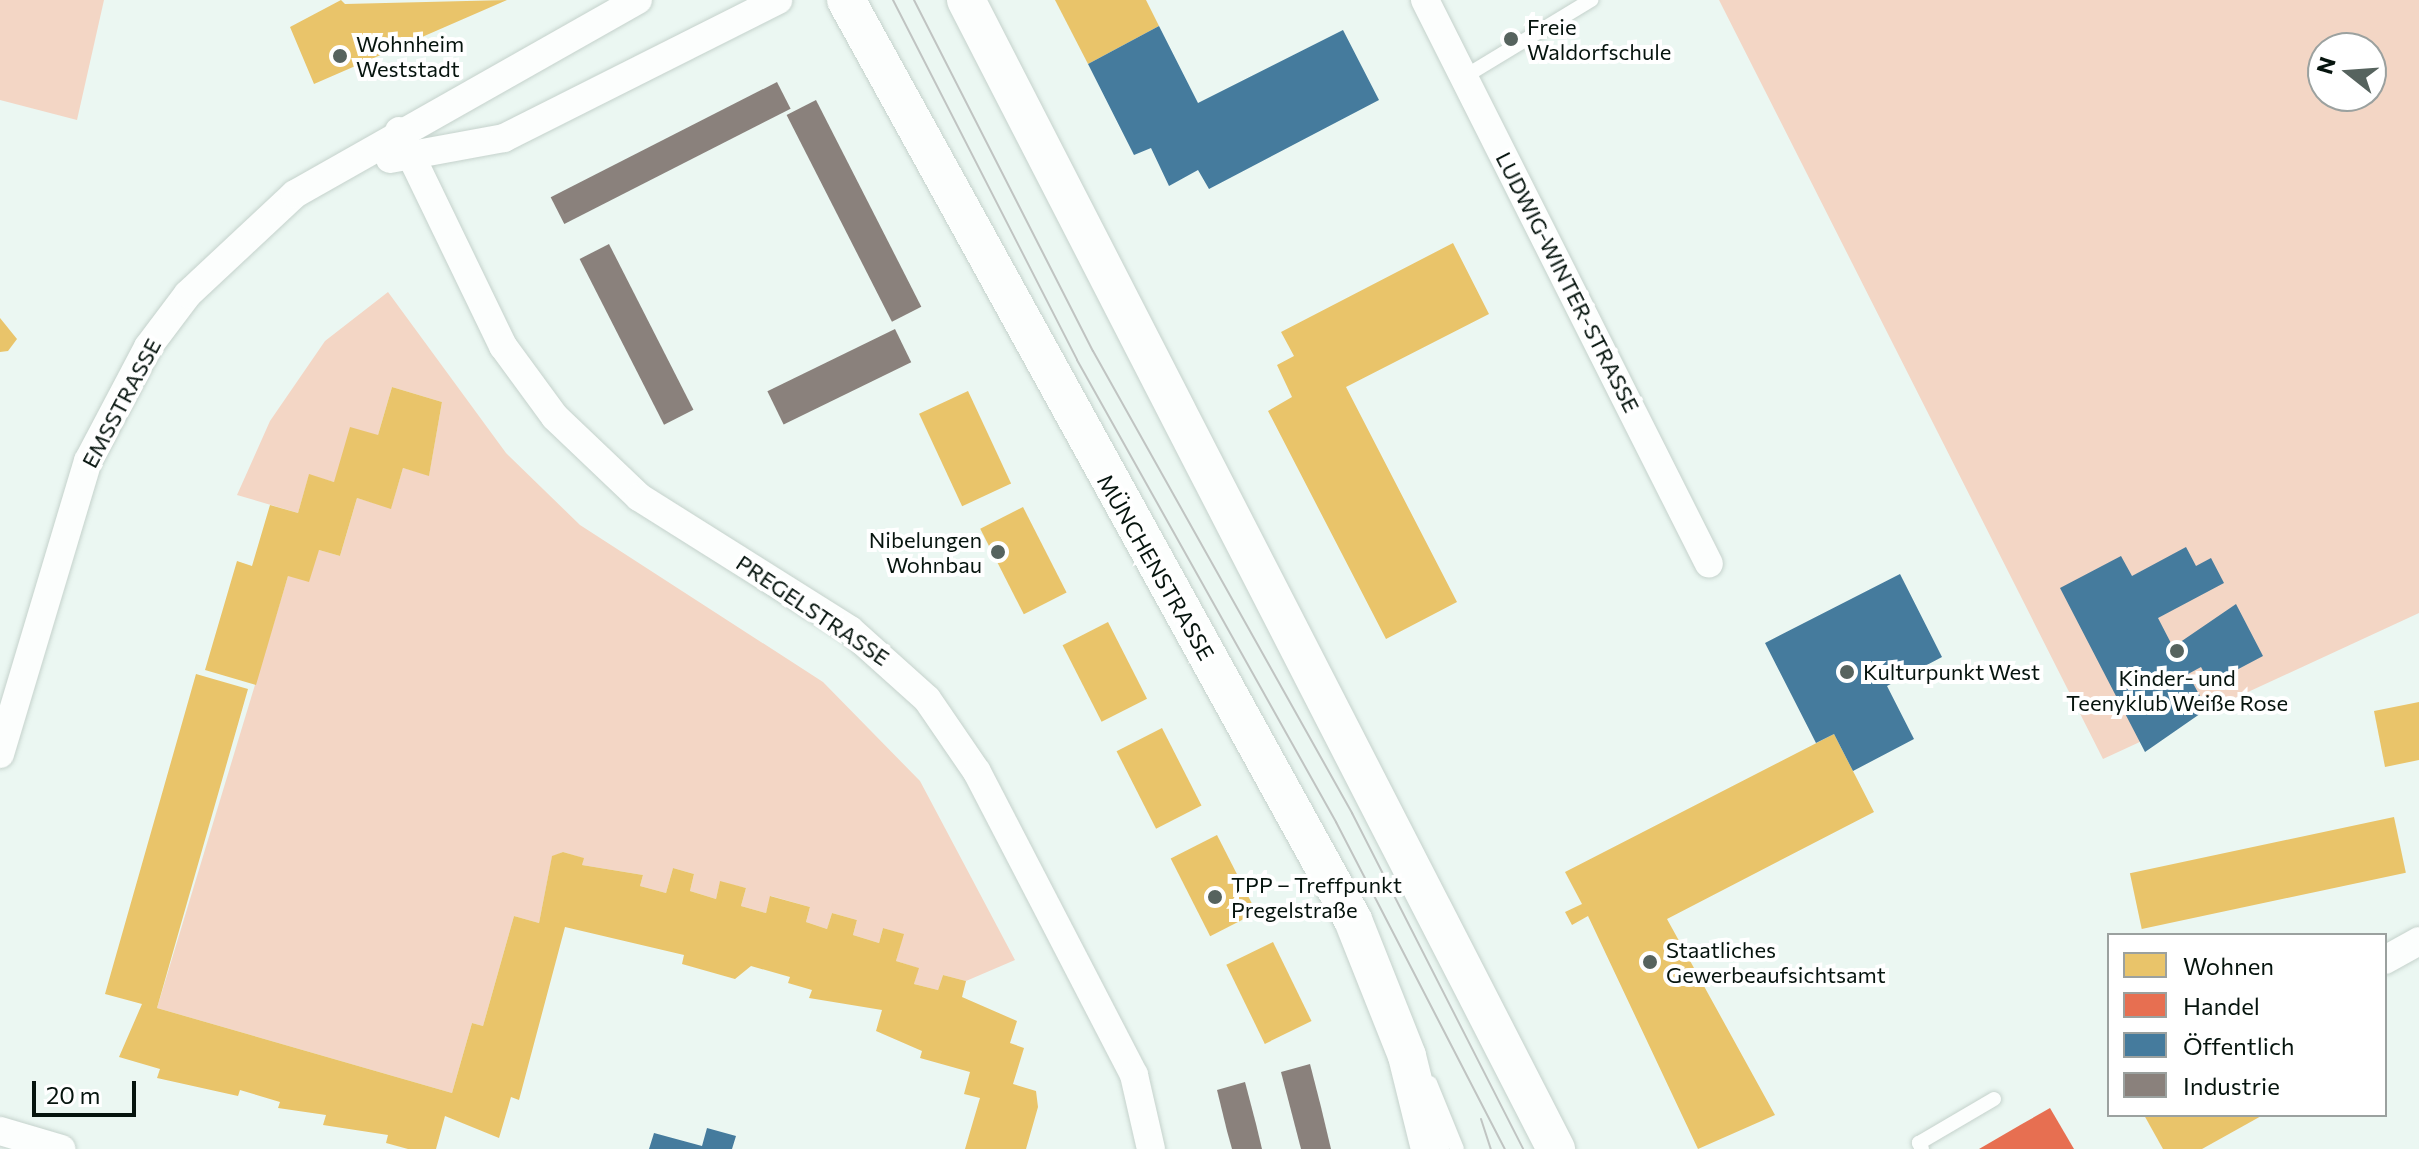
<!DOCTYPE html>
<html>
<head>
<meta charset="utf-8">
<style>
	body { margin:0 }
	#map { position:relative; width:2419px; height:1149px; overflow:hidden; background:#ebf7f2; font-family:Commissioner,sans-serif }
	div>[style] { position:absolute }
	.green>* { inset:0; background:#f3d6c5 }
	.homes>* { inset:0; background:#e9c46a; transform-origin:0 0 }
	.shops>* { inset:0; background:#e76f51 }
	.public>* { inset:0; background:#457b9d }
	.industry>* { inset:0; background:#8a817c; transform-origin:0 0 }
	.roads { filter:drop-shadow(0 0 2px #c5d2cc) drop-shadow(0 0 2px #c5d2cc) }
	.service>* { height:14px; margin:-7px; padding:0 7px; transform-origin:7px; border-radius:7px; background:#fcfefd }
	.minor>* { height:28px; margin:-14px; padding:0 14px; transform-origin:14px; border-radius:14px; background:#fcfefd }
	.secondary>* { height:38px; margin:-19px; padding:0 19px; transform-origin:19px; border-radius:19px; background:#fcfefd }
	.tram>* { height:2px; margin:-1px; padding:0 1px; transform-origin:1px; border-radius:1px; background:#c0c4c2 }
	.dots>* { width:22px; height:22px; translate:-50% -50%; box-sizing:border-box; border:4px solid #fff; border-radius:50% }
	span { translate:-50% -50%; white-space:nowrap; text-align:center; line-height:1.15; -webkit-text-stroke:8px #fff; paint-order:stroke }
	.poi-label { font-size:22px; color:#06140e }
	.left { translate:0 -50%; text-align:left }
	.right { translate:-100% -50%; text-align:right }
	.street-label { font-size:22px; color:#06140e }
	.legend { position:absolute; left:2107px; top:933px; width:280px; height:184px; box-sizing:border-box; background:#fff; border:2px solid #9ba19f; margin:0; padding:10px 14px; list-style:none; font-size:24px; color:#06140e }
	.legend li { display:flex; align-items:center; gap:16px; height:40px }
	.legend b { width:40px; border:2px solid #9ba19f }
	.north { position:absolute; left:2307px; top:32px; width:80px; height:80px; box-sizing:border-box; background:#fff; border:2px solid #9ba19f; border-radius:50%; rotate:287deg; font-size:22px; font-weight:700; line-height:32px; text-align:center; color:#06140e }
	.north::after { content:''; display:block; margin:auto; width:28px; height:36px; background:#56635e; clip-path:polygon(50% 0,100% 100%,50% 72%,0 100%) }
	.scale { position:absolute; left:32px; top:1081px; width:104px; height:36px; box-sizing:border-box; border:4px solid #06140e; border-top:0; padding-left:10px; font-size:24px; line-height:28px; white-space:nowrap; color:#06140e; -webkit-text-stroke:6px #fff; paint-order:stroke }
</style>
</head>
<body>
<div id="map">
	<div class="green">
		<i style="clip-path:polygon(0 0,104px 0,77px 120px,0 100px)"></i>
		<i style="clip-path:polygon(evenodd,1719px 0,2419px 0,2419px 613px,2103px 759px,1719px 0,2323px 48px,2371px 48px,2371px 96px,2323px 96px,2323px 48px)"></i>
		<i style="clip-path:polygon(388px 292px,506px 453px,580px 525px,823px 682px,920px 781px,1015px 960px,966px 981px,943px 975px,938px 990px,914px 984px,918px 968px,896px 961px,903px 934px,883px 928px,879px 943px,853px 935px,857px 920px,832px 913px,827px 929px,806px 922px,810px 907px,771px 896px,766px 913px,741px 906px,746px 888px,720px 882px,716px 899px,690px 891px,694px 874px,673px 868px,666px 893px,640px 886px,643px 875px,582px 865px,583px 858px,563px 852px,552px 857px,539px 923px,514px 916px,483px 1026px,472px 1023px,452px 1093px,157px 1008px,288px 576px,319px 550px,340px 556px,357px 498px,391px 508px,403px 468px,429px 475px,442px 402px,392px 387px,378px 435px,334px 482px,309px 475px,298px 513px,237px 495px,270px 421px,325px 341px)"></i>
	</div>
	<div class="homes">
		<i style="clip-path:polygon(341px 0,345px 4px,507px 0,314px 84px,290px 27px)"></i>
		<i style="clip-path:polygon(1055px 0,1146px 0,1159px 26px,1088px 64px)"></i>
		<i style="clip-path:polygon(1453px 243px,1489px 314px,1346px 387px,1457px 602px,1386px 639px,1268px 411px,1292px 397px,1277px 365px,1294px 356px,1281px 332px)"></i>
		<i style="clip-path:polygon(0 318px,17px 339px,8px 351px,0 352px)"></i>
		<i style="clip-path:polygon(392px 387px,442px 402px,429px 476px,403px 468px,391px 509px,357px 498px,340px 556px,319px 550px,309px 582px,288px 576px,256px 685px,205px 670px,237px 561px,252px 566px,270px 505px,298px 513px,309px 474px,334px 482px,350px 427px,378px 435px)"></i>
		<i style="left:968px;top:391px;width:102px;height:54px;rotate:65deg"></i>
		<i style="left:1023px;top:507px;width:96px;height:48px;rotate:63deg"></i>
		<i style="left:1108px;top:622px;width:86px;height:51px;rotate:63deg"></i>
		<i style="clip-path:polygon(196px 674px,248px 689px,157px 1008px,452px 1093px,472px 1023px,483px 1026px,514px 916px,539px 923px,552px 856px,563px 852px,584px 858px,582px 865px,643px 875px,640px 886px,666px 893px,673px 868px,694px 874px,690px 891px,716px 899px,720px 881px,746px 888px,741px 906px,766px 913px,770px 896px,810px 907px,806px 922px,827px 929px,832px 913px,857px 920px,853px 935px,879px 943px,883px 928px,904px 934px,896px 961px,919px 968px,914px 984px,938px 990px,943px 975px,966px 981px,962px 997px,1017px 1021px,1010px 1043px,1024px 1048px,1013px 1084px,1036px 1091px,1038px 1107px,1026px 1149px,965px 1149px,980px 1098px,964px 1094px,970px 1072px,920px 1058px,922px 1051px,876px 1031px,882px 1010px,809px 998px,812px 990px,788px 983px,790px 977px,751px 966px,735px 979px,682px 964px,684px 955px,565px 927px,519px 1100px,511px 1097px,499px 1138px,445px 1116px,436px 1149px,408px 1149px,386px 1143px,388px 1135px,323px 1125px,326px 1115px,278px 1108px,280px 1102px,240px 1090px,238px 1096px,157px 1078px,160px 1069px,119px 1057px,142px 1004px,105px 994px)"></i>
		<i style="clip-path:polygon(2419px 702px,2419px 760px,2385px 767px,2374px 711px)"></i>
		<i style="left:1162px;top:728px;width:87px;height:51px;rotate:63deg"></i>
		<i style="clip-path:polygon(1834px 734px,1874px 812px,1667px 919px,1775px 1115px,1698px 1149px,1588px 916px,1572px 925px,1565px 912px,1582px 904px,1565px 872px)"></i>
		<i style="left:2394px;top:817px;width:57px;height:270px;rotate:78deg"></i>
		<i style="left:1217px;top:835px;width:87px;height:52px;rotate:63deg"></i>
		<i style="left:1273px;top:942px;width:88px;height:52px;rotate:64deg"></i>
		<i style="clip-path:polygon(2144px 1115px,2263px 1115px,2202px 1149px,2163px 1149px)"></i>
	</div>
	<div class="shops">
		<i style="clip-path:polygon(2050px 1108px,2074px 1149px,1979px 1149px,2022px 1124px)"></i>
	</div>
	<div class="public">
		<i style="clip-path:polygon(1159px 26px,1198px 103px,1343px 30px,1379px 100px,1209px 189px,1198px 170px,1169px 186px,1151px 148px,1134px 155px,1088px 64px)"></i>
		<i style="clip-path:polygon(2186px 547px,2196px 566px,2211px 558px,2224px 583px,2158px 618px,2173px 647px,2236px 604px,2263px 656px,2210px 684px,2201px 667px,2188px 674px,2207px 709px,2145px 752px,2060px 588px,2121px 556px,2132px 576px)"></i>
		<i style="clip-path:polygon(1900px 574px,1942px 657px,1887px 686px,1914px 739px,1853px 771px,1834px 734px,1816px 743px,1765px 643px)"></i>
		<i style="clip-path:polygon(707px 1128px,736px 1136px,732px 1149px,649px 1149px,654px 1133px,702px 1146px)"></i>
	</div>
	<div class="industry">
		<i style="left:777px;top:82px;width:30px;height:254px;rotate:63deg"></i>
		<i style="left:816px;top:100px;width:232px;height:33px;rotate:63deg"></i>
		<i style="left:609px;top:244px;width:186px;height:33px;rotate:63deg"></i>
		<i style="left:895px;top:329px;width:37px;height:142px;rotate:64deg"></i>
		<i style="clip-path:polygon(1310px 1064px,1321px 1107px,1331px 1149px,1301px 1149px,1281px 1072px)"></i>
		<i style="clip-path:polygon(1245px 1082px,1256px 1124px,1262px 1149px,1232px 1149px,1227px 1131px,1217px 1090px)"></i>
	</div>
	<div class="roads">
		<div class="service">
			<i style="left:1464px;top:77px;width:149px;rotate:-31.2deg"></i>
			<i style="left:1430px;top:1083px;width:71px;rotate:67.8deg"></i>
			<i style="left:1922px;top:1149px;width:7px;rotate:-117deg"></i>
			<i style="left:1919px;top:1143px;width:87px;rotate:-30.4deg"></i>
		</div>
		<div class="minor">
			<i style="left:1425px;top:0;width:631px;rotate:63.27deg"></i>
			<i style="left:399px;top:131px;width:239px;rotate:64.2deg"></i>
			<i style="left:503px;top:346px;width:88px;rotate:53.8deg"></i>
			<i style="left:555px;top:417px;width:116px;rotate:43.6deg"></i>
			<i style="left:639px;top:497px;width:249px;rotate:32.2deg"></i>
			<i style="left:850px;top:630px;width:103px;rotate:41.9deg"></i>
			<i style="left:927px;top:699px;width:88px;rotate:55.6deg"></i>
			<i style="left:977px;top:772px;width:341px;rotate:62.6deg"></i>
			<i style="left:1134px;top:1075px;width:76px;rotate:77.1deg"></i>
			<i style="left:390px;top:159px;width:116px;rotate:-10.4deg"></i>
			<i style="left:504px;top:138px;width:307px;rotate:-26.7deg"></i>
			<i style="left:0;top:754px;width:306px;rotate:-73.3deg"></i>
			<i style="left:88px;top:461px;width:129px;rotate:-62.2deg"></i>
			<i style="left:148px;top:347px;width:66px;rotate:-53deg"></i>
			<i style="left:188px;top:294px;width:146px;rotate:-43.1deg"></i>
			<i style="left:295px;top:194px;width:394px;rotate:-29.5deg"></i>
			<i style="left:2385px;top:960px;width:39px;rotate:-29deg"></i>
			<i style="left:0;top:1131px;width:64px;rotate:16.4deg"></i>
		</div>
		<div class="secondary">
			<i style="left:846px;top:0;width:1050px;rotate:61.14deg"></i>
			<i style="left:1353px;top:920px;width:146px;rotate:68.3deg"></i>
			<i style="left:1407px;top:1056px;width:96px;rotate:76.1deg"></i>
			<i style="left:966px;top:0;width:1292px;rotate:62.82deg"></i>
		</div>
	</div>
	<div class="tram">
		<i style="left:893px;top:0;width:404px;rotate:62.9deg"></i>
		<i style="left:1077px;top:360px;width:530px;rotate:60.72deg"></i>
		<i style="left:1336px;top:822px;width:368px;rotate:62.7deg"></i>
		<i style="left:914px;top:0;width:394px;rotate:63deg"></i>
		<i style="left:1093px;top:351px;width:530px;rotate:60.72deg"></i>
		<i style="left:1352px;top:813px;width:377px;rotate:63deg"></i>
		<i style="left:1481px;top:1119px;width:32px;rotate:72deg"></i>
	</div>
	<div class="dots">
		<i style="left:1511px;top:39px;background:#56635e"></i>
		<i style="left:340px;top:56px;background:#56635e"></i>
		<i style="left:998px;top:552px;background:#56635e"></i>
		<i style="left:2177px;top:651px;background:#56635e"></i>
		<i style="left:1847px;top:672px;background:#56635e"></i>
		<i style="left:1215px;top:897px;background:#56635e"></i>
		<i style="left:1650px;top:962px;background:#56635e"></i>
	</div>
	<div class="poi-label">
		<span class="left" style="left:1527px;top:39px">Freie<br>Waldorfschule</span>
		<span class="left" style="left:356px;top:56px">Wohnheim<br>Weststadt</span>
		<span class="right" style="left:982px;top:552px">Nibelungen<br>Wohnbau</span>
		<span class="left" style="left:1863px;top:672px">Kulturpunkt West</span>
		<span style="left:2177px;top:690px">Kinder- und<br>Teenyklub Weiße Rose</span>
		<span class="left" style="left:1231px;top:897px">TPP – Treffpunkt<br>Pregelstraße</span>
		<span class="left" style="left:1666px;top:962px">Staatliches<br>Gewerbeaufsichtsamt</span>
	</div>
	<div class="street-label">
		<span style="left:1568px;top:282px;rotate:63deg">LUDWIG-WINTER-STRASSE</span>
		<span style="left:121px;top:403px;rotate:-62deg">EMSSTRASSE</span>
		<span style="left:1156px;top:567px;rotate:60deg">MÜNCHENSTRASSE</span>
		<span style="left:813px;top:610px;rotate:34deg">PREGELSTRASSE</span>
	</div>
	<ul class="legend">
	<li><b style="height:22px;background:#e9c46a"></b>Wohnen</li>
	<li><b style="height:22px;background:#e76f51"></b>Handel</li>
	<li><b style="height:22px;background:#457b9d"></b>Öffentlich</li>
	<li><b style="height:22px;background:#8a817c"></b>Industrie</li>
	</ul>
	<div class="north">N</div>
	<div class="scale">20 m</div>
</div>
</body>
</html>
